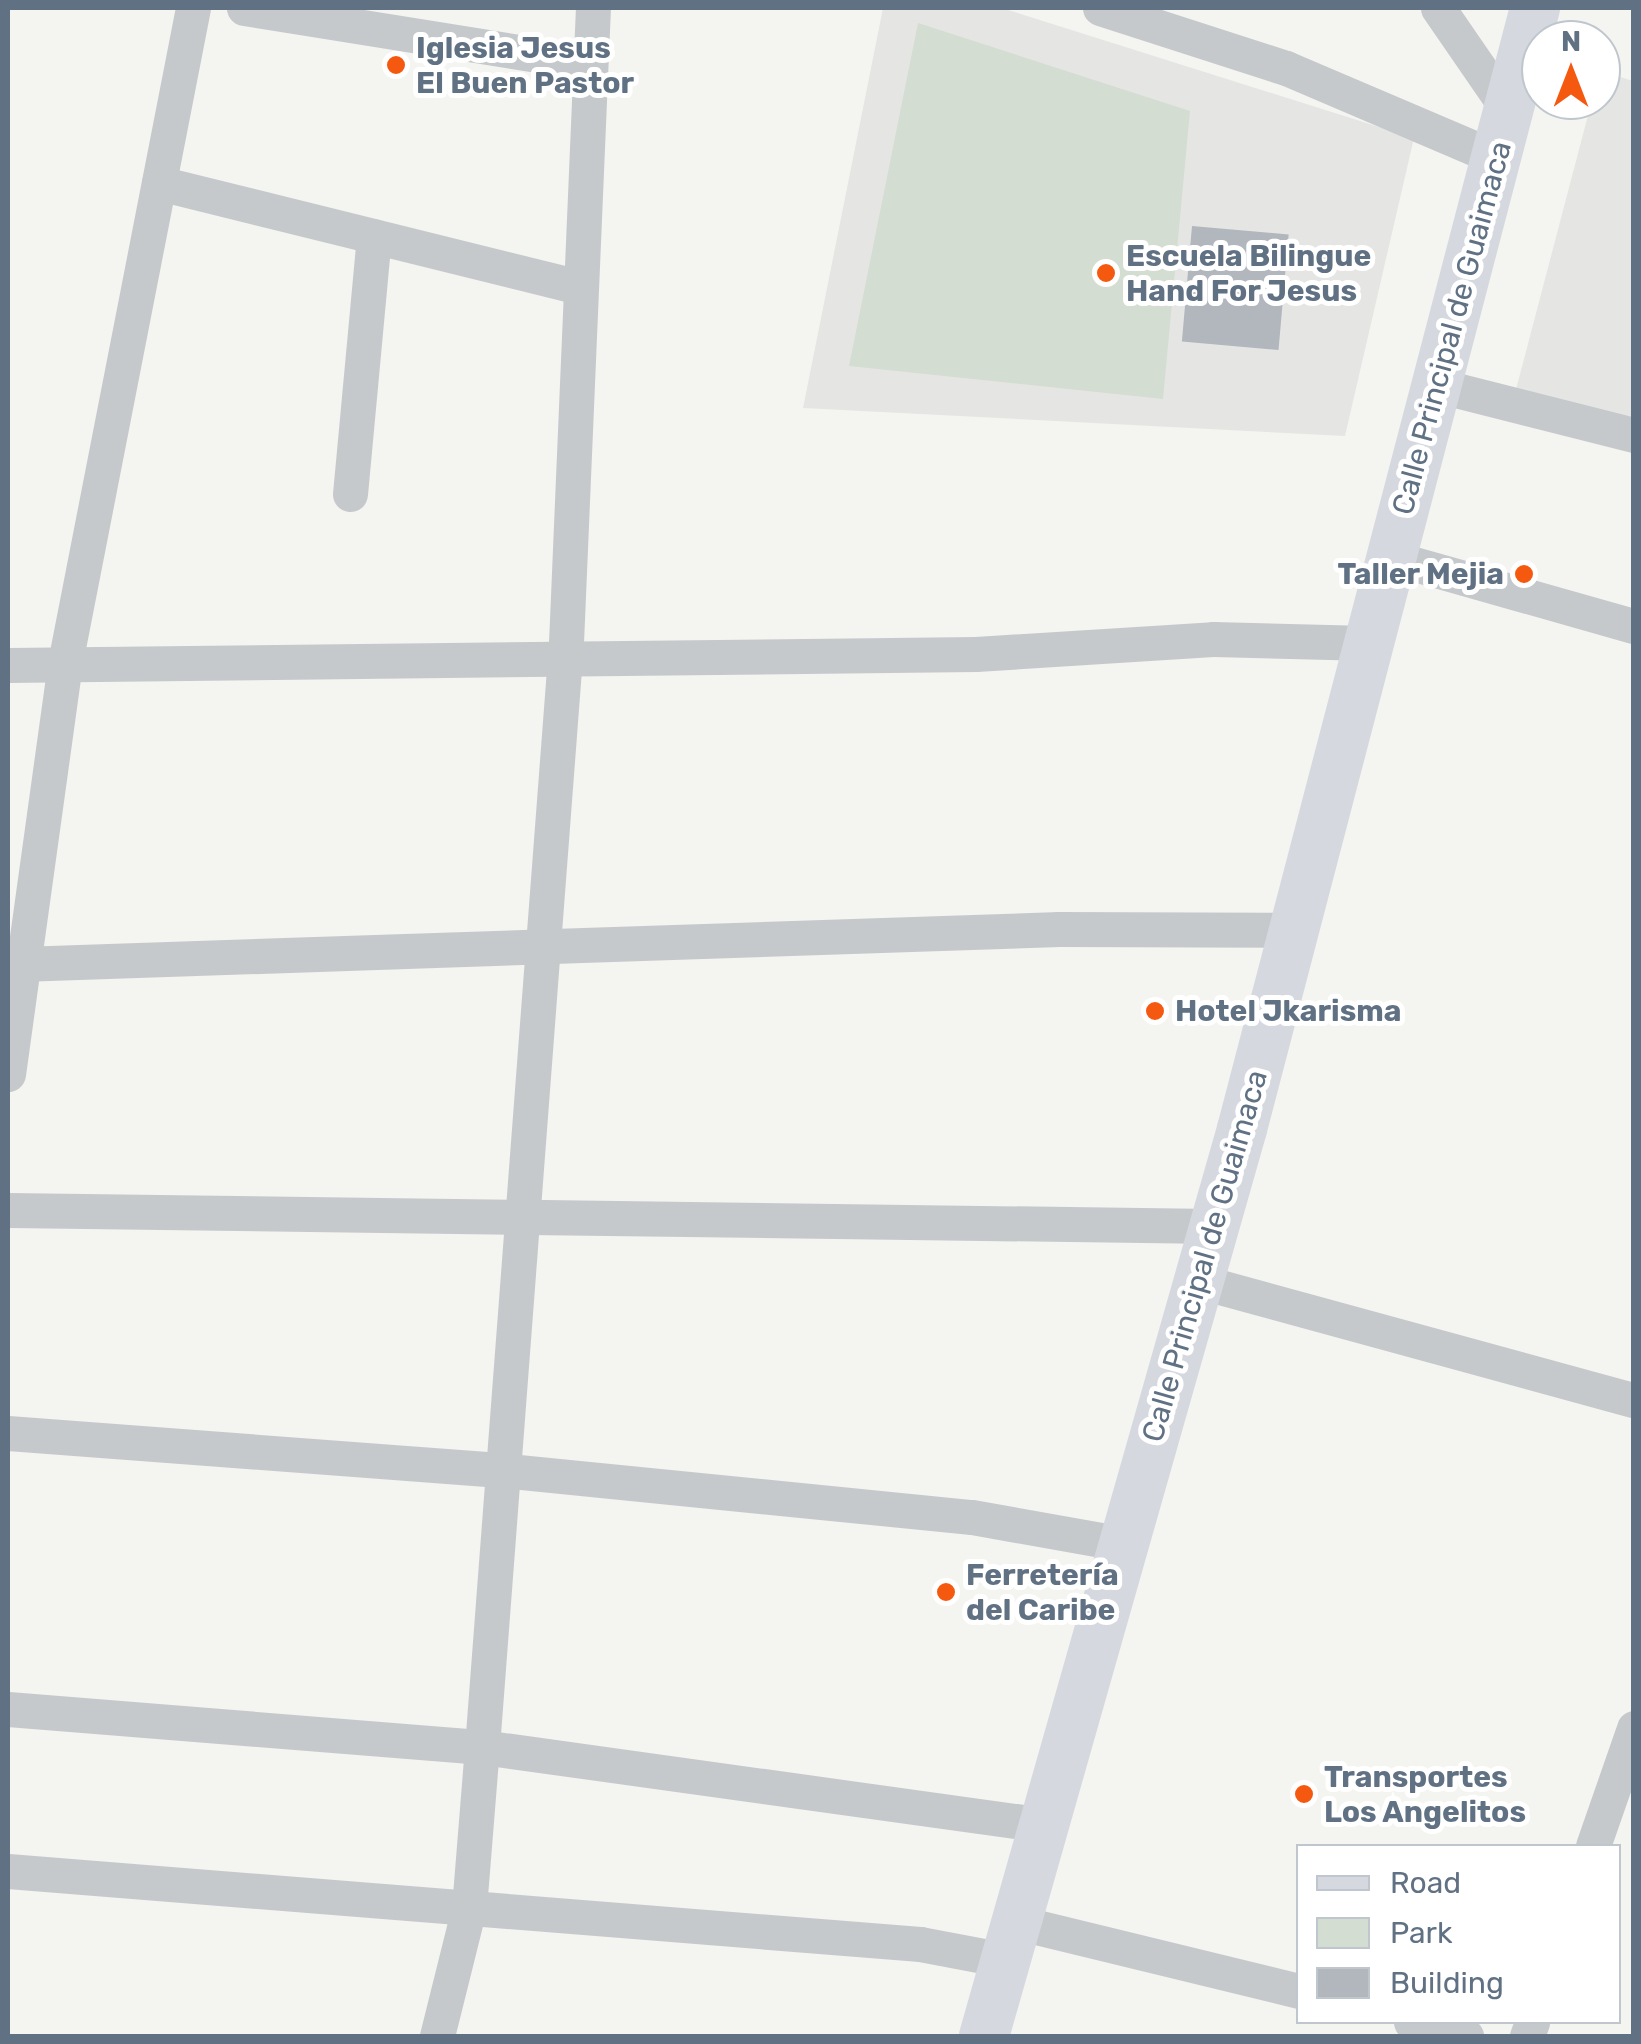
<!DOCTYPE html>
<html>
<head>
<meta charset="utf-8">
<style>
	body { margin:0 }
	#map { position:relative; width:1641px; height:2044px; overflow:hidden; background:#f4f5f0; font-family:Rubik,sans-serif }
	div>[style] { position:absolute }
	.built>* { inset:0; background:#e5e6e4 }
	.green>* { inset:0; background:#d4ddd1 }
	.building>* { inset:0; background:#b1b7bd; transform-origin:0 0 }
	.street>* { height:35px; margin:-17.5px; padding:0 17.5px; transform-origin:17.5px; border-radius:17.5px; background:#c6c9cc }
	.secondary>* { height:50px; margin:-25px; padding:0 25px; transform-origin:25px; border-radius:25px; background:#d5d9df }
	.dots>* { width:28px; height:28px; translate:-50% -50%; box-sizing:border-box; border:5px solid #fff; border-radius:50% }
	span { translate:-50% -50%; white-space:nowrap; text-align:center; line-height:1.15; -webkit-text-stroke:10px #fff; paint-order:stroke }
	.poi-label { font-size:30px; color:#607184; font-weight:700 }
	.left { translate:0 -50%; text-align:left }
	.right { translate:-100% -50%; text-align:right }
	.street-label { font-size:30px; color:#607184 }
	.frame { position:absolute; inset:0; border:10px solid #607184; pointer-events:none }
	.legend { position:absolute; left:1296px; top:1844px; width:325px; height:180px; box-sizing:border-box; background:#fff; border:2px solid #bfc6ce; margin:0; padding:12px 18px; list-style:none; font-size:30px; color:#607184 }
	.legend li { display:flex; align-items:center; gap:20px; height:50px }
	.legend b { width:50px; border:2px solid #bfc6ce }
	.north { position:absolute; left:1521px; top:20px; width:100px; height:100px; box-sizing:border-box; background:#fff; border:2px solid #bfc6ce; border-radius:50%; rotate:0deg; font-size:28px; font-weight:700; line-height:40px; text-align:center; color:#607184 }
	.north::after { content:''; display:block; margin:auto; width:35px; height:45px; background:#f55910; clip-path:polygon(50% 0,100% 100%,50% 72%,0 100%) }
</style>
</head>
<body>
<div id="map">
	<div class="built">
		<i style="clip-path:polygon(883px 8px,1002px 8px,1414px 138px,1345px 436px,803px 408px)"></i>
		<i style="clip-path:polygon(1601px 71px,1633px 81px,1633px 426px,1514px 397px,1592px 100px,1601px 100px)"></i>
	</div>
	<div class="green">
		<i style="clip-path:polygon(918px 23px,1190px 111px,1163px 399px,849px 366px)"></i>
	</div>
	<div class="building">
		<i style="left:1192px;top:226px;width:97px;height:116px;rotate:5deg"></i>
	</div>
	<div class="street">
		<i style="left:244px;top:8px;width:348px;rotate:9.1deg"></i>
		<i style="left:1100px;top:8px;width:195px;rotate:17.9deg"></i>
		<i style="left:1286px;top:68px;width:229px;rotate:23.1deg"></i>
		<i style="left:1438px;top:8px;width:124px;rotate:55.5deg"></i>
		<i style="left:159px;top:183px;width:434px;rotate:13.9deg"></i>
		<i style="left:1436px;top:385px;width:204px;rotate:14.2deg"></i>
		<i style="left:350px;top:494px;width:259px;rotate:-84.7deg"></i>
		<i style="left:1393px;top:558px;width:250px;rotate:15.8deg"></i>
		<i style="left:8px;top:665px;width:968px;rotate:-0.65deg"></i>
		<i style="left:976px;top:654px;width:237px;rotate:-3.6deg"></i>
		<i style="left:1213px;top:639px;width:155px;rotate:1.5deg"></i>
		<i style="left:20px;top:964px;width:1040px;rotate:-1.93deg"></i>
		<i style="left:1059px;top:929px;width:234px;rotate:0.2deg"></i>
		<i style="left:8px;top:1074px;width:410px;rotate:-82.1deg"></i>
		<i style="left:64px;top:668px;width:672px;rotate:-78.94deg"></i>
		<i style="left:8px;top:1210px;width:1206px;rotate:0.76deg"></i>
		<i style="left:1198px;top:1281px;width:452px;rotate:15.3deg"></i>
		<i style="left:8px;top:1433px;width:493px;rotate:4.3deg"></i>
		<i style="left:500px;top:1470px;width:474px;rotate:5.7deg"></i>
		<i style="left:972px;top:1517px;width:154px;rotate:10.1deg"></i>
		<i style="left:8px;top:1709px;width:476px;rotate:4.6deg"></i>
		<i style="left:482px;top:1747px;width:567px;rotate:7.9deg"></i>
		<i style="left:1593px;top:1846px;width:125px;rotate:-70.8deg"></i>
		<i style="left:8px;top:1871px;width:915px;rotate:4.58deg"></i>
		<i style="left:920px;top:1944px;width:86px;rotate:10.7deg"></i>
		<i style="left:1016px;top:1922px;width:290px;rotate:13.7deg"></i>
		<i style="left:1411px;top:2022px;width:57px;rotate:14.3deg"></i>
		<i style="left:437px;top:2036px;width:132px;rotate:-76deg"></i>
		<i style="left:469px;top:1908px;width:162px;rotate:-85.4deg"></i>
		<i style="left:482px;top:1747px;width:1107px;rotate:-85.65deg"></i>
		<i style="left:566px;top:643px;width:636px;rotate:-87.57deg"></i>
		<i style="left:1527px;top:2036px;width:15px;rotate:-70deg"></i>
	</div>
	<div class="secondary">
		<i style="left:984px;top:2036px;width:943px;rotate:-74.12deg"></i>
		<i style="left:1242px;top:1129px;width:1159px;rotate:-75.35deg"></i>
	</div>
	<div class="dots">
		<i style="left:396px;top:65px;background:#f55910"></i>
		<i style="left:1106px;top:273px;background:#f55910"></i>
		<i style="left:1524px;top:574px;background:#f55910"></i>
		<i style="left:1155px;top:1011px;background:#f55910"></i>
		<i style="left:946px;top:1592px;background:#f55910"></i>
		<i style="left:1304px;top:1794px;background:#f55910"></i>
	</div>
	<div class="poi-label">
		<span class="left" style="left:416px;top:65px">Iglesia Jesus<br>El Buen Pastor</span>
		<span class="left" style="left:1126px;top:273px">Escuela Bilingue<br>Hand For Jesus</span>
		<span class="right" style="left:1504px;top:574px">Taller Mejia</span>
		<span class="left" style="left:1175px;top:1011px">Hotel Jkarisma</span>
		<span class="left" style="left:966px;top:1592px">Ferretería<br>del Caribe</span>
		<span class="left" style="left:1324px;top:1794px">Transportes<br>Los Angelitos</span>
	</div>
	<div class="street-label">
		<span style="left:1452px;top:328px;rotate:-75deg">Calle Principal de Guaimaca</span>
		<span style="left:1205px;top:1256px;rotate:-74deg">Calle Principal de Guaimaca</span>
	</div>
	<div class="frame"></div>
	<ul class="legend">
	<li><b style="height:12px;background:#d5d9df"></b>Road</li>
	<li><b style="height:28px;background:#d4ddd1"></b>Park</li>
	<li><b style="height:28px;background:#b1b7bd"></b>Building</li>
	</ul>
	<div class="north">N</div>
</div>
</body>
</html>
